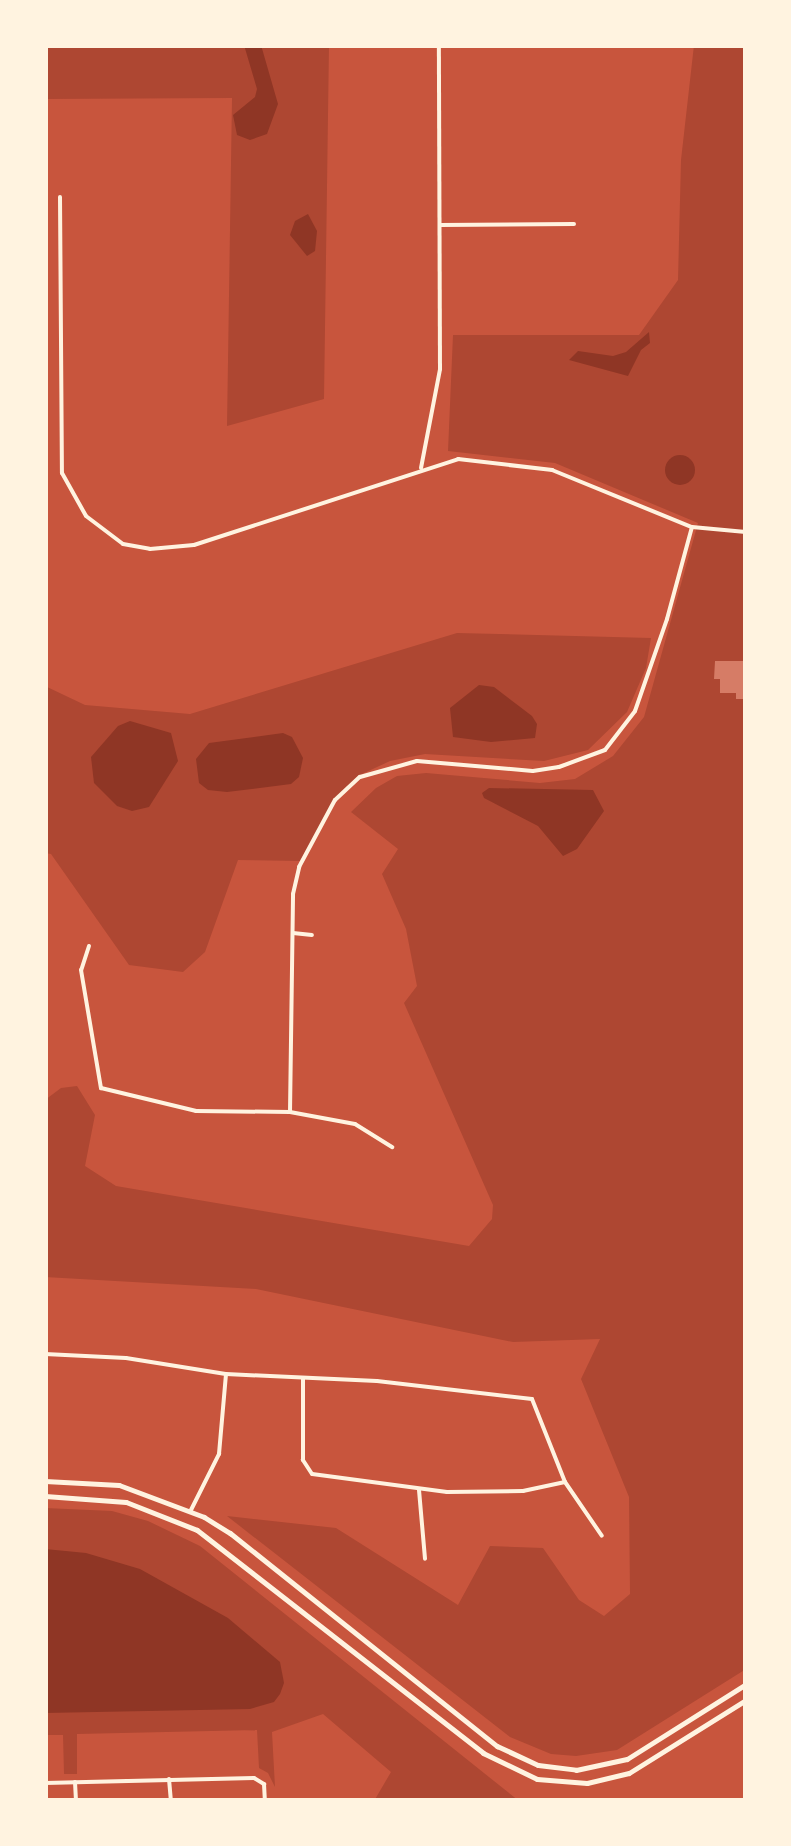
<!DOCTYPE html>
<html>
<head>
<meta charset="utf-8">
<style>
	body { margin:0 }
	#map { position:relative; width:791px; height:1846px; overflow:hidden; background:#c8553d; font-family:Poppins,sans-serif }
	div>[style] { position:absolute }
	.green>* { inset:0; background:#ae4732 }
	.water>* { inset:0; background:#8f3625 }
	.round { border-radius:50% }
	.building>* { inset:0; background:#d67c66 }
	.minor>* { height:4px; margin:-2px; padding:0 2px; transform-origin:2px; border-radius:2px; background:#fff3e0 }
	.tertiary>* { height:5px; margin:-2.5px; padding:0 2.5px; transform-origin:2.5px; border-radius:2.5px; background:#fff3e0 }
	span { translate:-50% -50%; white-space:nowrap; text-align:center; line-height:1.15; -webkit-text-stroke:8px #fff3e0; paint-order:stroke }
	.frame { position:absolute; inset:0; border:48px solid #fff3e0; pointer-events:none }
</style>
</head>
<body>
<div id="map">
	<div class="green">
		<i style="clip-path:polygon(45px 45px,329px 45px,324px 399px,227px 426px,232px 98px,45px 99px)"></i>
		<i style="clip-path:polygon(694px 45px,746px 45px,746px 1669px,617px 1750px,576px 1756px,551px 1754px,510px 1737px,227px 1516px,336px 1528px,458px 1605px,490px 1546px,543px 1548px,579px 1600px,604px 1616px,630px 1594px,629px 1497px,581px 1379px,600px 1339px,513px 1342px,256px 1289px,45px 1277px,45px 1100px,61px 1088px,77px 1086px,95px 1115px,85px 1166px,116px 1186px,469px 1246px,492px 1219px,493px 1205px,404px 1003px,417px 986px,406px 929px,382px 874px,398px 849px,351px 812px,376px 788px,397px 776px,426px 773px,540px 783px,575px 779px,613px 756px,644px 717px,698px 523px,555px 463px,448px 451px,453px 335px,639px 335px,678px 280px,681px 160px)"></i>
		<i style="clip-path:polygon(457px 633px,651px 638px,646px 668px,627px 712px,588px 750px,544px 761px,425px 754px,390px 761px,362px 774px,334px 802px,300px 861px,238px 860px,205px 952px,183px 972px,129px 965px,51px 854px,45px 853px,45px 686px,85px 705px,190px 714px)"></i>
		<i style="clip-path:polygon(45px 1508px,112px 1511px,148px 1521px,200px 1546px,519px 1801px,374px 1801px,391px 1772px,323px 1714px,272px 1732px,275px 1787px,268px 1773px,259px 1768px,257px 1730px,77px 1734px,77px 1774px,64px 1774px,63px 1735px,45px 1735px)"></i>
	</div>
	<div class="water">
		<i style="clip-path:polygon(244px 45px,261px 45px,278px 104px,267px 134px,250px 140px,237px 135px,233px 115px,255px 97px,257px 89px)"></i>
		<i style="clip-path:polygon(308px 214px,317px 231px,315px 251px,307px 256px,290px 235px,295px 221px)"></i>
		<i style="clip-path:polygon(649px 332px,650px 343px,641px 350px,628px 376px,569px 360px,578px 351px,613px 356px,626px 352px)"></i>
		<i class="round" style="left:665px;top:455px;width:30px;height:30px"></i>
		<i style="clip-path:polygon(479px 685px,494px 687px,532px 716px,537px 724px,535px 738px,491px 742px,453px 737px,450px 708px)"></i>
		<i style="clip-path:polygon(130px 721px,171px 733px,178px 761px,149px 807px,132px 811px,117px 806px,94px 783px,91px 757px,118px 726px)"></i>
		<i style="clip-path:polygon(283px 733px,292px 737px,303px 758px,299px 777px,291px 784px,227px 792px,208px 790px,199px 783px,196px 759px,209px 743px)"></i>
		<i style="clip-path:polygon(489px 788px,593px 790px,604px 811px,577px 849px,563px 856px,538px 826px,484px 798px,482px 793px)"></i>
		<i style="clip-path:polygon(45px 1549px,86px 1553px,140px 1569px,228px 1618px,280px 1662px,284px 1683px,280px 1694px,274px 1702px,250px 1709px,45px 1713px)"></i>
	</div>
	<div class="building">
		<i style="clip-path:polygon(715px 661px,746px 661px,746px 699px,736px 699px,736px 693px,720px 693px,720px 679px,714px 679px)"></i>
	</div>
	<div class="minor">
		<i style="left:60px;top:197px;width:276px;rotate:89.6deg"></i>
		<i style="left:62px;top:473px;width:49px;rotate:60.8deg"></i>
		<i style="left:86px;top:516px;width:46px;rotate:37.1deg"></i>
		<i style="left:123px;top:544px;width:27px;rotate:10deg"></i>
		<i style="left:150px;top:549px;width:44px;rotate:-5.2deg"></i>
		<i style="left:194px;top:545px;width:278px;rotate:-18deg"></i>
		<i style="left:458px;top:459px;width:95px;rotate:6.7deg"></i>
		<i style="left:552px;top:470px;width:151px;rotate:22.2deg"></i>
		<i style="left:692px;top:527px;width:54px;rotate:5.3deg"></i>
		<i style="left:440px;top:225px;width:134px;rotate:-0.4deg"></i>
		<i style="left:421px;top:468px;width:101px;rotate:-79.1deg"></i>
		<i style="left:440px;top:369px;width:324px;rotate:-90.2deg"></i>
		<i style="left:293px;top:933px;width:19px;rotate:6deg"></i>
		<i style="left:89px;top:946px;width:25px;rotate:108deg"></i>
		<i style="left:81px;top:970px;width:120px;rotate:80.4deg"></i>
		<i style="left:101px;top:1088px;width:98px;rotate:13.6deg"></i>
		<i style="left:196px;top:1111px;width:94px;rotate:0.6deg"></i>
		<i style="left:290px;top:1112px;width:66px;rotate:10.5deg"></i>
		<i style="left:355px;top:1124px;width:44px;rotate:31.9deg"></i>
		<i style="left:290px;top:1112px;width:218px;rotate:-89.2deg"></i>
		<i style="left:293px;top:894px;width:28px;rotate:-77deg"></i>
		<i style="left:299px;top:867px;width:76px;rotate:-61.8deg"></i>
		<i style="left:335px;top:800px;width:34px;rotate:-43deg"></i>
		<i style="left:360px;top:777px;width:59px;rotate:-15.7deg"></i>
		<i style="left:417px;top:761px;width:116px;rotate:4.9deg"></i>
		<i style="left:533px;top:771px;width:26px;rotate:-9deg"></i>
		<i style="left:559px;top:767px;width:49px;rotate:-20.3deg"></i>
		<i style="left:605px;top:750px;width:49px;rotate:-52.4deg"></i>
		<i style="left:635px;top:711px;width:97px;rotate:-70.8deg"></i>
		<i style="left:667px;top:619px;width:95px;rotate:-74.8deg"></i>
		<i style="left:45px;top:1354px;width:81px;rotate:2.8deg"></i>
		<i style="left:126px;top:1358px;width:101px;rotate:9.1deg"></i>
		<i style="left:226px;top:1374px;width:151px;rotate:2.7deg"></i>
		<i style="left:377px;top:1381px;width:156px;rotate:6.6deg"></i>
		<i style="left:532px;top:1399px;width:89px;rotate:68.3deg"></i>
		<i style="left:565px;top:1482px;width:43px;rotate:167.9deg"></i>
		<i style="left:523px;top:1491px;width:76px;rotate:179.2deg"></i>
		<i style="left:447px;top:1492px;width:136px;rotate:-172.4deg"></i>
		<i style="left:312px;top:1474px;width:17px;rotate:-123deg"></i>
		<i style="left:303px;top:1460px;width:82px;rotate:-90deg"></i>
		<i style="left:565px;top:1482px;width:65px;rotate:55.6deg"></i>
		<i style="left:419px;top:1490px;width:69px;rotate:85deg"></i>
		<i style="left:191px;top:1510px;width:63px;rotate:-63.4deg"></i>
		<i style="left:219px;top:1454px;width:80px;rotate:-85deg"></i>
		<i style="left:169px;top:1779px;width:22px;rotate:85deg"></i>
		<i style="left:75px;top:1782px;width:19px;rotate:87deg"></i>
		<i style="left:45px;top:1783px;width:209px;rotate:-1.4deg"></i>
		<i style="left:254px;top:1778px;width:12px;rotate:31deg"></i>
		<i style="left:264px;top:1784px;width:17px;rotate:87deg"></i>
	</div>
	<div class="tertiary">
		<i style="left:45px;top:1481px;width:74px;rotate:3.1deg"></i>
		<i style="left:119px;top:1485px;width:91px;rotate:20.6deg"></i>
		<i style="left:204px;top:1517px;width:31px;rotate:32deg"></i>
		<i style="left:230px;top:1533px;width:342px;rotate:38.6deg"></i>
		<i style="left:497px;top:1746px;width:45px;rotate:24.9deg"></i>
		<i style="left:538px;top:1765px;width:38px;rotate:7deg"></i>
		<i style="left:576px;top:1770px;width:52px;rotate:-12.2deg"></i>
		<i style="left:627px;top:1759px;width:141px;rotate:-32.2deg"></i>
		<i style="left:45px;top:1496px;width:81px;rotate:4.2deg"></i>
		<i style="left:126px;top:1502px;width:76px;rotate:21.5deg"></i>
		<i style="left:197px;top:1530px;width:363px;rotate:37.9deg"></i>
		<i style="left:483px;top:1753px;width:60px;rotate:25.7deg"></i>
		<i style="left:537px;top:1779px;width:50px;rotate:4.6deg"></i>
		<i style="left:587px;top:1783px;width:43px;rotate:-13.4deg"></i>
		<i style="left:629px;top:1773px;width:138px;rotate:-32deg"></i>
	</div>
	<div class="frame"></div>
</div>
</body>
</html>
